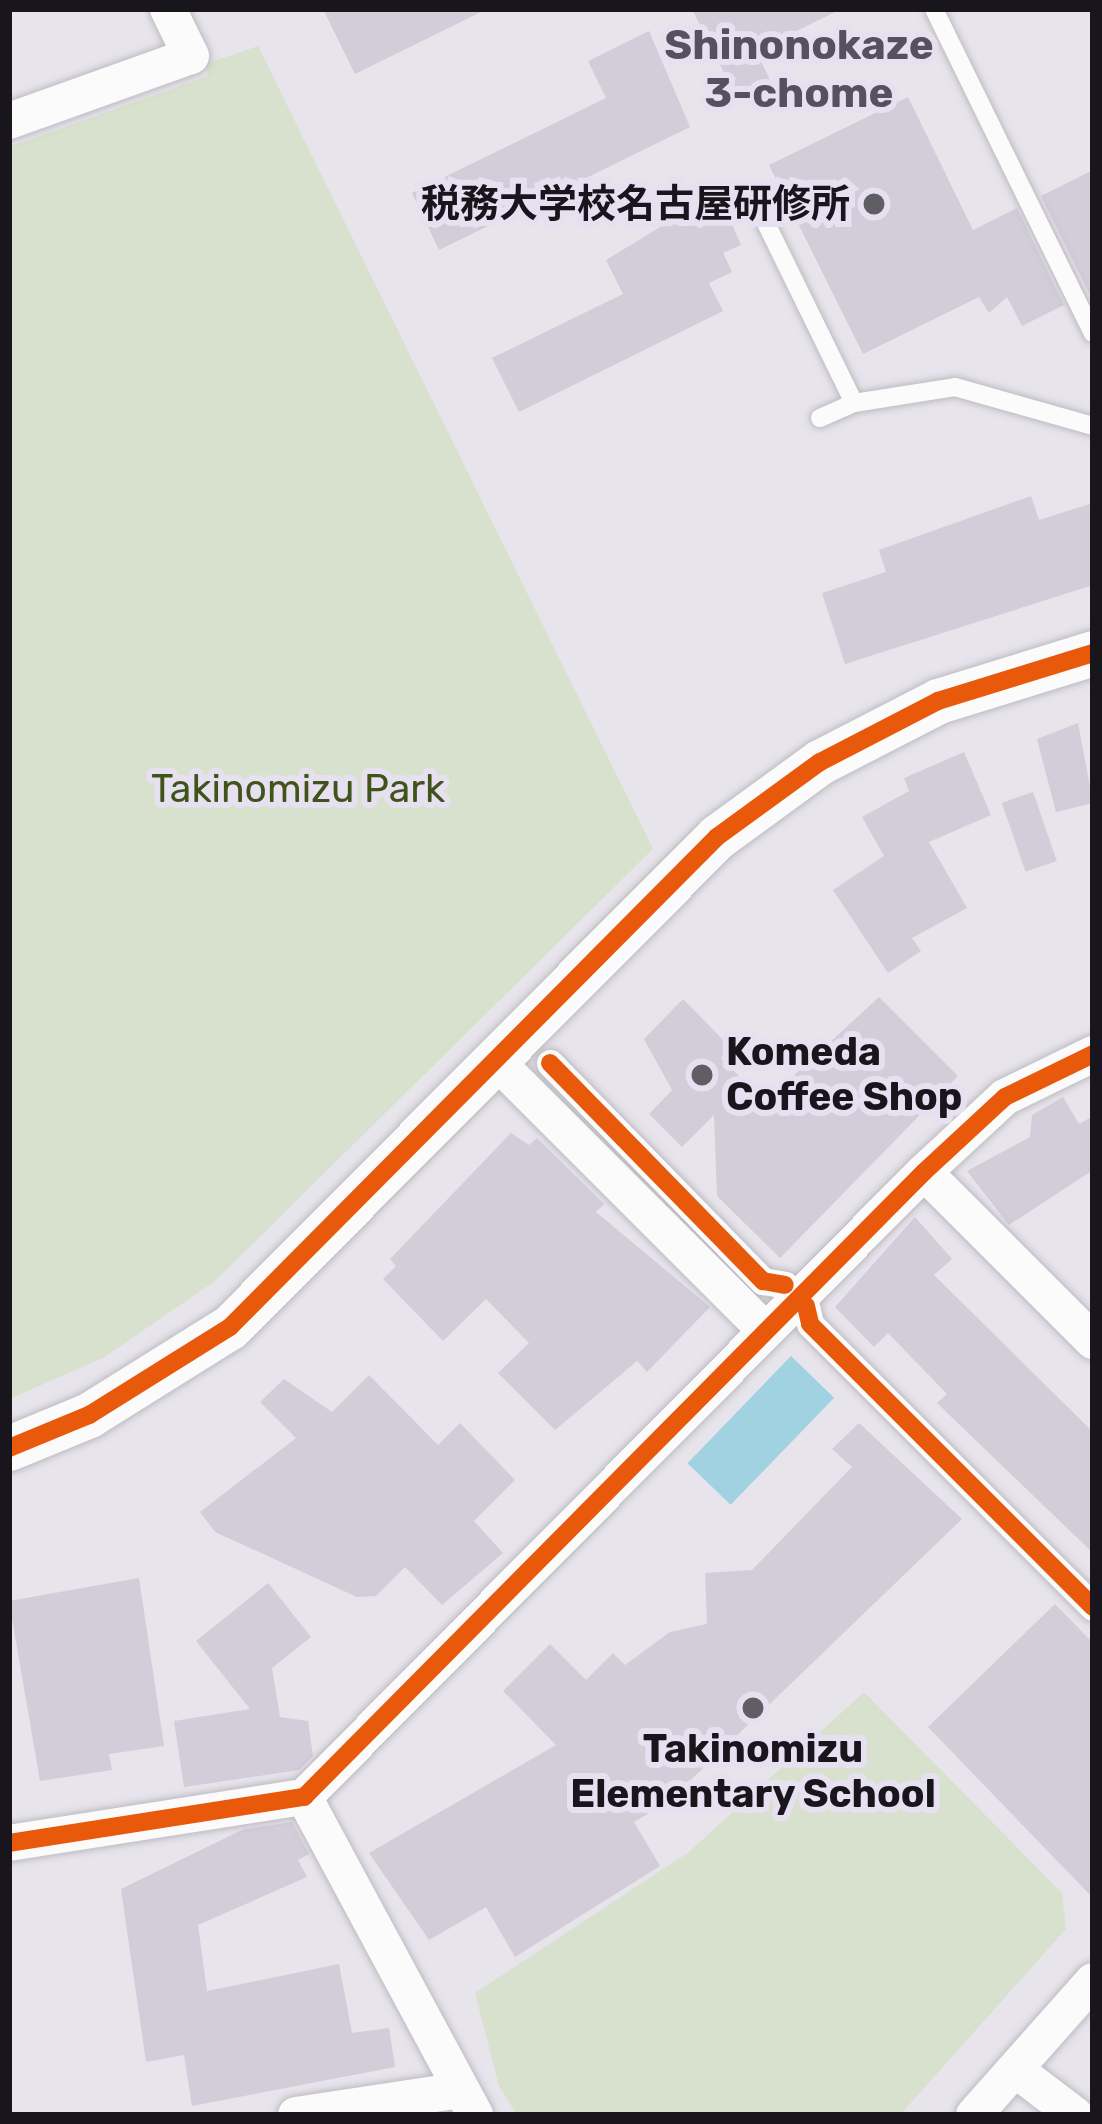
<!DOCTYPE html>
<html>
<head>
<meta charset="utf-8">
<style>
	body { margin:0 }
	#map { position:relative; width:1102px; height:2124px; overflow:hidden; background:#e7e4ec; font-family:Rubik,"Noto Sans JP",sans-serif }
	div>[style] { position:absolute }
	.green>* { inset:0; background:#d8e1cd }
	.water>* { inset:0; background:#a0d2e2; transform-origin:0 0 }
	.building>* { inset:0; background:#d3ccd9; transform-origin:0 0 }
	.roads { filter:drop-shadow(0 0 3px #bebcc2) drop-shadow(0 0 3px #bebcc2) }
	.service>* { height:18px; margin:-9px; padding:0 9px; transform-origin:9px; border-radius:9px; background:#fbfbfc }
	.pedestrian>* { height:27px; margin:-13.5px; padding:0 13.5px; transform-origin:13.5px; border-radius:13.5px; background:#fbfbfc }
	.minor>* { height:36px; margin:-18px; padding:0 18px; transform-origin:18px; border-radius:18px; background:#fbfbfc }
	.tertiary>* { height:45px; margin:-22.5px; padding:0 22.5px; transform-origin:22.5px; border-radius:22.5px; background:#fbfbfc }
	.cycleway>* { height:18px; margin:-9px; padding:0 9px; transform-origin:9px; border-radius:9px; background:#e8590c }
	.dots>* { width:33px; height:33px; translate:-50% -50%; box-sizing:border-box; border:6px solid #e6e0f0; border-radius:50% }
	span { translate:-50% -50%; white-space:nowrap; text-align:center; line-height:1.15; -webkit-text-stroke:12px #e6e0f0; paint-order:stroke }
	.poi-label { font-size:39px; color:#18161c; font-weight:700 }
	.right { translate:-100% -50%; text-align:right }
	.left { translate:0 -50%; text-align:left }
	.park-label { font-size:39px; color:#405419 }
	.neighbourhood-label { font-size:42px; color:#56515e; font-weight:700 }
	.frame { position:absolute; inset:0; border:12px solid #18161c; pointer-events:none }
</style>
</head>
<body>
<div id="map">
	<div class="green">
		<i style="clip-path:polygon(258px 46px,653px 849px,215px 1281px,103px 1358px,9px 1399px,9px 147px,208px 76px,205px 64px)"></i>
		<i style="clip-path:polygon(864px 1692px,1062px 1893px,1066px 1929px,900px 2115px,517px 2115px,499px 2086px,475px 1993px,689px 1852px)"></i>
	</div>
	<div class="water">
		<i style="left:791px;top:1356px;width:60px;height:149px;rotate:44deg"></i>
	</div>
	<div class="building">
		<i style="clip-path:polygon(323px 9px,487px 9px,355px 74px)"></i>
		<i style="clip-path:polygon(692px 9px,841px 9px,756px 51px,773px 86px,739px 103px)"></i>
		<i style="clip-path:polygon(649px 31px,690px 127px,439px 250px,412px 193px,606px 98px,588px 61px)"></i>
		<i style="clip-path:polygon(908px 97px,973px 230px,1017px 208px,1064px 305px,1022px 326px,1007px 297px,989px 313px,979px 297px,863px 354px,769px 165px)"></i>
		<i style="clip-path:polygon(1093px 170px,1093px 291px,1089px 293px,1041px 196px)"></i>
		<i style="clip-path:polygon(718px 192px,741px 245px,723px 253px,732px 272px,709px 283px,723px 311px,519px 412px,492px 358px,623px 294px,606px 260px)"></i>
		<i style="clip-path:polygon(1031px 496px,1039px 520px,1093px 503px,1093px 585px,845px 664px,822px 593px,886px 572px,879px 550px)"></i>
		<i style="clip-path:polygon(1078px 723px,1093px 803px,1056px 812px,1037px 739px)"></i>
		<i style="clip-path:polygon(964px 752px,991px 815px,929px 842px,967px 908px,912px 938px,921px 951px,888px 973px,833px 890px,884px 856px,862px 817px,909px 791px,904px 778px)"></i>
		<i style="left:1033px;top:792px;width:73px;height:33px;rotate:71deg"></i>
		<i style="clip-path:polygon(879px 997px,958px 1076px,780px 1258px,717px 1196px,714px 1115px,682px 1147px,649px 1114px,672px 1090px,644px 1039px,683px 999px,731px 1048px,721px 1058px,765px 1102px)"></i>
		<i style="clip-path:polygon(1063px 1097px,1079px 1124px,1093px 1116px,1093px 1170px,1009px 1225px,967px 1171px,1030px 1137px,1032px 1115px)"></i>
		<i style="clip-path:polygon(511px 1133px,529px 1145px,537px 1138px,604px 1204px,596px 1212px,710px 1307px,647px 1372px,637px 1361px,555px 1430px,498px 1373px,529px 1343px,486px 1299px,443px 1341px,383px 1279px,396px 1266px,390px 1259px)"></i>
		<i style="clip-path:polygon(915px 1217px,952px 1259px,934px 1275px,1093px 1432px,1093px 1553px,937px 1403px,947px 1394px,888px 1333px,874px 1347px,835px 1307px)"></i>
		<i style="clip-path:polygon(369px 1375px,438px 1445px,460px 1423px,515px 1480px,474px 1521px,503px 1553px,442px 1605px,405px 1567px,376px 1596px,357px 1597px,215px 1532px,200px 1512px,296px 1438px,260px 1402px,284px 1379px,332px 1412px)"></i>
		<i style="clip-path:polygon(859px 1423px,962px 1519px,668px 1802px,634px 1822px,660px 1866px,515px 1957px,486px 1907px,429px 1940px,369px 1853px,556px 1745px,503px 1691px,550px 1644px,586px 1680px,613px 1653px,625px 1665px,670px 1632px,707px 1624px,705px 1573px,752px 1570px,852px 1467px,832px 1449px)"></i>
		<i style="clip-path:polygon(139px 1578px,164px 1746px,109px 1754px,112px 1770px,40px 1781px,9px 1601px)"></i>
		<i style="clip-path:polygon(268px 1583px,311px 1637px,272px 1668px,280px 1717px,308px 1721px,313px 1756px,299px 1770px,184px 1787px,174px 1721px,250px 1709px,196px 1641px)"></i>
		<i style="clip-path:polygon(1055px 1604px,1093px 1643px,1093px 1898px,928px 1727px)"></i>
		<i style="clip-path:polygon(292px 1822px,309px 1854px,298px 1860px,307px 1877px,198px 1925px,207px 1991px,339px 1964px,352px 2033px,389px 2028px,395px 2067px,192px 2106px,184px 2055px,146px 2062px,121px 1889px,244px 1829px)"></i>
	</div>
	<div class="roads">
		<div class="service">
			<i style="left:934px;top:9px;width:361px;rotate:63.9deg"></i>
			<i style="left:762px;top:215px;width:209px;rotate:63.9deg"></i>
			<i style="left:820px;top:418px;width:37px;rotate:-24deg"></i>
			<i style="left:854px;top:403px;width:102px;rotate:-9deg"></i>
			<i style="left:955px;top:387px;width:143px;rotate:15.8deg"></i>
		</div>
		<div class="pedestrian">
			<i style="left:550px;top:1063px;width:305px;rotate:45.7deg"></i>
			<i style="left:763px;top:1281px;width:22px;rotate:10deg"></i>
			<i style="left:806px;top:1306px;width:18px;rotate:77deg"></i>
			<i style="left:810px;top:1324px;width:400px;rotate:45deg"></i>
		</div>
		<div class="minor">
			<i style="left:9px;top:121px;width:193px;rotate:-19.7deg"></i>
			<i style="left:191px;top:56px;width:52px;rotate:-116.1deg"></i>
			<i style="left:497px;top:1062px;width:379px;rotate:45deg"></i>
			<i style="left:924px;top:1172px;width:239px;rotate:45deg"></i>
			<i style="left:304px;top:1797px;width:361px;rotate:61.7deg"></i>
			<i style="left:9px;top:1843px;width:299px;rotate:-8.9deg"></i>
			<i style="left:304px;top:1797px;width:880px;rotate:-45.23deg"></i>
			<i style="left:924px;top:1172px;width:110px;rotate:-42.8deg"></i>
			<i style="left:1005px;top:1097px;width:98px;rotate:-26deg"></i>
			<i style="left:1016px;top:2070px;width:74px;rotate:37.3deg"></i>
			<i style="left:296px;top:2115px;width:167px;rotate:-8.6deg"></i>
			<i style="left:974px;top:2115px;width:179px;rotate:-48.4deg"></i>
		</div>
		<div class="tertiary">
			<i style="left:9px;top:1448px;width:87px;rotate:-22.4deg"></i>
			<i style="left:89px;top:1415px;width:166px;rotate:-32deg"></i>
			<i style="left:230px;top:1327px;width:691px;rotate:-45.18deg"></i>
			<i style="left:717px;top:837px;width:127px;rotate:-36.1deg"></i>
			<i style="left:820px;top:762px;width:133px;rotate:-27.3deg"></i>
			<i style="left:938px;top:701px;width:162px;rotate:-17.2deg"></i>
		</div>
	</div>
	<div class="cycleway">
		<i style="left:550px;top:1063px;width:305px;rotate:45.7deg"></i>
		<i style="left:763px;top:1281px;width:22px;rotate:10deg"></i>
		<i style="left:806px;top:1306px;width:18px;rotate:77deg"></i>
		<i style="left:810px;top:1324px;width:400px;rotate:45deg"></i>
		<i style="left:9px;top:1448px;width:87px;rotate:-22.4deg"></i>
		<i style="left:89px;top:1415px;width:166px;rotate:-32deg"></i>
		<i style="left:230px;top:1327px;width:691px;rotate:-45.18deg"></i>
		<i style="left:717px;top:837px;width:127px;rotate:-36.1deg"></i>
		<i style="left:820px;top:762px;width:133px;rotate:-27.3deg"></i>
		<i style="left:938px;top:701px;width:162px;rotate:-17.2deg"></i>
		<i style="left:9px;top:1843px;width:299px;rotate:-8.9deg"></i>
		<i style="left:304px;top:1797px;width:880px;rotate:-45.23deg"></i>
		<i style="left:924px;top:1172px;width:110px;rotate:-42.8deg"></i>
		<i style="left:1005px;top:1097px;width:98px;rotate:-26deg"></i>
	</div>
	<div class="dots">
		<i style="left:874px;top:204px;background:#605e65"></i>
		<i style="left:702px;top:1075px;background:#605e65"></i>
		<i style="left:753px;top:1708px;background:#605e65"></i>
	</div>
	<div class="poi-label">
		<span class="right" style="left:850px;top:204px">税務大学校名古屋研修所</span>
		<span class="left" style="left:726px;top:1075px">Komeda<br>Coffee Shop</span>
		<span style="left:753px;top:1772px">Takinomizu<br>Elementary School</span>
	</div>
	<div class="park-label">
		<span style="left:298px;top:789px">Takinomizu Park</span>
	</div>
	<div class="neighbourhood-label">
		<span style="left:799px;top:69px">Shinonokaze<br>3-chome</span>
	</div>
	<div class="frame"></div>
</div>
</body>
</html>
